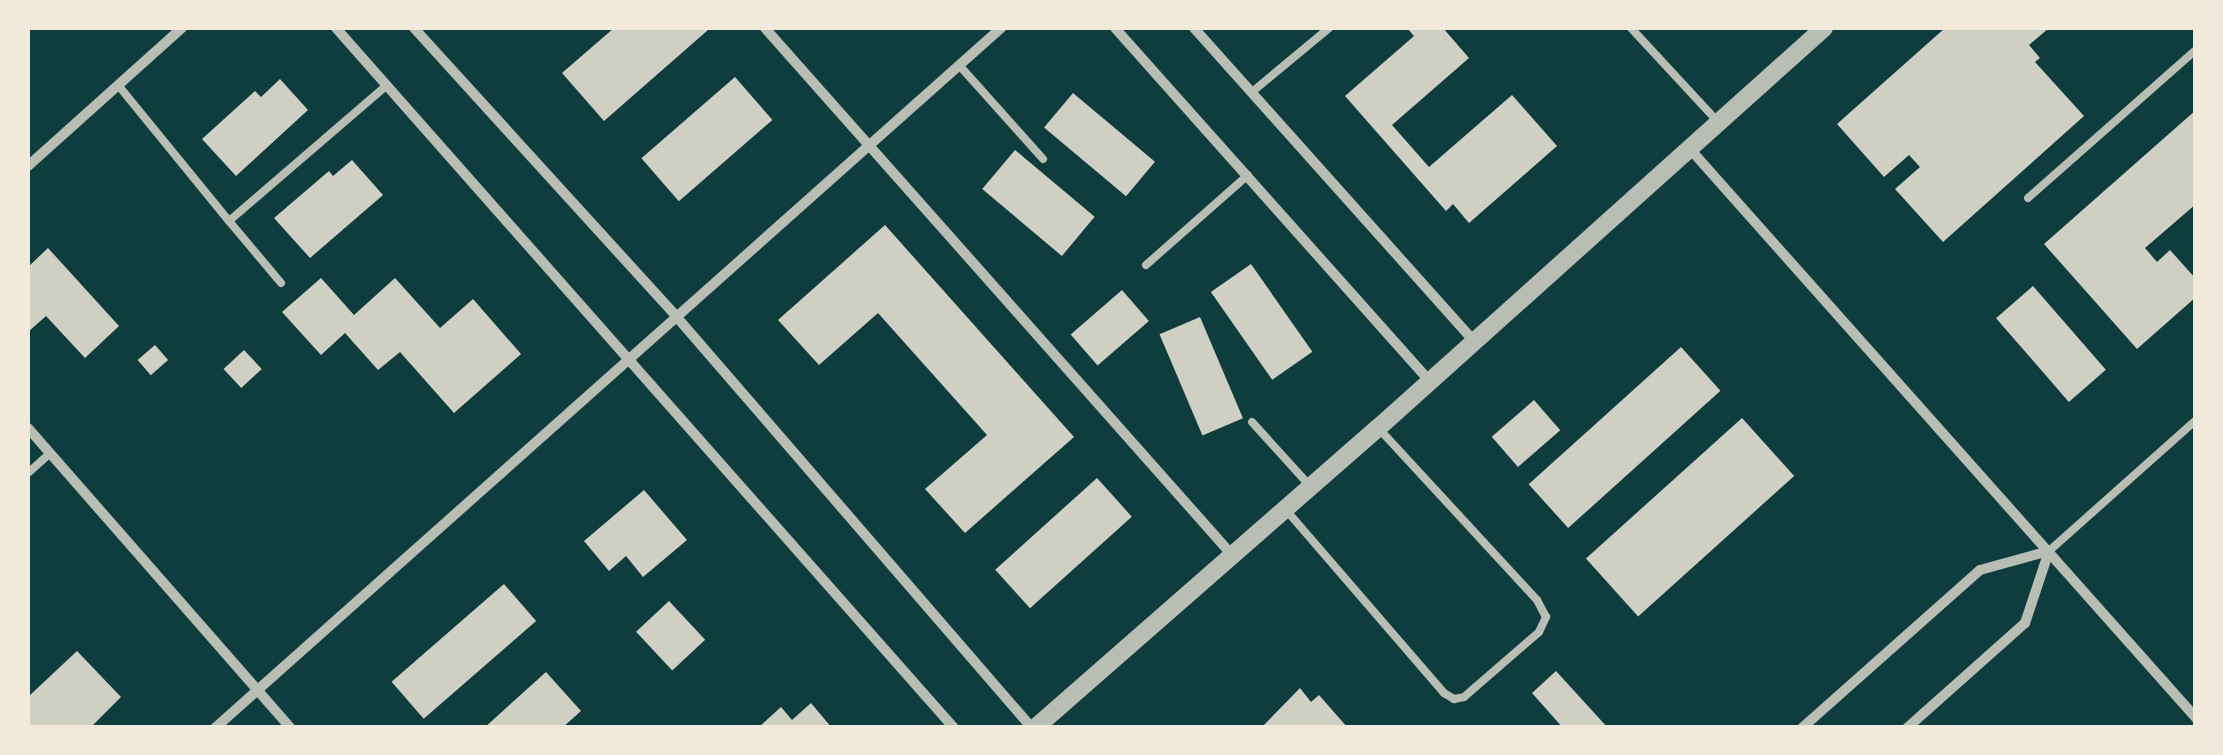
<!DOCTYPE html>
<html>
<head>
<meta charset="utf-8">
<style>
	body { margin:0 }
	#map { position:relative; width:2223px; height:755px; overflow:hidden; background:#0f3d3e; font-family:"Space Grotesk",sans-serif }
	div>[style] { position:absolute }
	.building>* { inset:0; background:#cfcfc3; transform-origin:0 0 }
	.service>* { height:8px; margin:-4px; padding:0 4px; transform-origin:4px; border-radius:4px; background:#b8beb3 }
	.minor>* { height:10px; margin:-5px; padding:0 5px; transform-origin:5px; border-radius:5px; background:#b8beb3 }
	.tertiary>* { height:18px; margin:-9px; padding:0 9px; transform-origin:9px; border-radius:9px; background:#b8beb3 }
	span { translate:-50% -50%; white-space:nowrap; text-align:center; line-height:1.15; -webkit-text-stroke:10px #f1e9da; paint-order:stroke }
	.frame { position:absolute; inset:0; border:30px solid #f1e9da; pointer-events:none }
</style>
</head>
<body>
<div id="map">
	<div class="building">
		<i style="clip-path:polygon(614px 28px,706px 28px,708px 30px,604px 121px,562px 73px)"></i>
		<i style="clip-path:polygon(1407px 28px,1443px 28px,1469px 58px,1392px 125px,1429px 167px,1512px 95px,1557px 146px,1469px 223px,1453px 204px,1446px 211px,1345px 96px,1414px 36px)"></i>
		<i style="clip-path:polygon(1945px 28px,2049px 28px,2029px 45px,2040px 58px,2035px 62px,2084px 116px,1943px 242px,1895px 189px,1920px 167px,1909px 155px,1884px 177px,1837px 124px)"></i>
		<i style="left:735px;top:77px;width:57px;height:124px;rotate:49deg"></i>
		<i style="clip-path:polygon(280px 79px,308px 110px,236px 176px,202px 139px,255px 91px,261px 97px)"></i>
		<i style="left:1073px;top:93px;width:107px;height:45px;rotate:40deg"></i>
		<i style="clip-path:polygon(2196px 110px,2196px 204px,2145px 248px,2157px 262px,2170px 250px,2196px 279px,2196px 297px,2137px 349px,2044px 244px)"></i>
		<i style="left:1015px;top:150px;width:104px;height:51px;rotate:40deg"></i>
		<i style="clip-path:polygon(352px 160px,383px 195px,310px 258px,274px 218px,329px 171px,333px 176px)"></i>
		<i style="clip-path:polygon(885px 225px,1074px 437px,965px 533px,925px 489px,987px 435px,878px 313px,819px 365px,778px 320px)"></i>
		<i style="clip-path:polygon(48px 248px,119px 326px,85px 358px,46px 316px,28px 332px,28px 267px)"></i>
		<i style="left:1251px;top:264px;width:107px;height:49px;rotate:55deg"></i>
		<i style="clip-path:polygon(321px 278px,354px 315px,395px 278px,440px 328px,473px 299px,521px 354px,454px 413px,400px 352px,378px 370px,345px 333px,321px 355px,282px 312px)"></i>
		<i style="left:2033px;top:286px;width:111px;height:49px;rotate:49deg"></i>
		<i style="left:1122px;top:290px;width:41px;height:68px;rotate:49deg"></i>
		<i style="left:1200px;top:317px;width:110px;height:44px;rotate:67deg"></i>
		<i style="left:155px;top:345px;width:20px;height:23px;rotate:49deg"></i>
		<i style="left:1681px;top:347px;width:59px;height:205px;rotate:48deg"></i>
		<i style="left:244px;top:350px;width:26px;height:28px;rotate:47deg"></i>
		<i style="left:1534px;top:400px;width:40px;height:56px;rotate:49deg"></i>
		<i style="left:1742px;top:418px;width:78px;height:210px;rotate:48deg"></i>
		<i style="left:1097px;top:478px;width:52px;height:137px;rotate:48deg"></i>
		<i style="clip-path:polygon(644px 490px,687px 540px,643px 577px,626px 556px,609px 571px,584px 541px)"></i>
		<i style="left:504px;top:584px;width:49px;height:149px;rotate:49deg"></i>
		<i style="left:669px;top:601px;width:53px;height:45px;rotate:47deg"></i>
		<i style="clip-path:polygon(77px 651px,121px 697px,90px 728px,28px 728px,28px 697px)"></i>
		<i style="clip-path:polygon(1556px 671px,1608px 728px,1563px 728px,1532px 693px)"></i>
		<i style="clip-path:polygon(546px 672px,581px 711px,562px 728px,484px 728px)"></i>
		<i style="clip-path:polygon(1300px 688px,1311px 702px,1319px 695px,1348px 728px,1261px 728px)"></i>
		<i style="clip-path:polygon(811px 703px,832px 728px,758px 728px,781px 707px,792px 720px)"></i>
	</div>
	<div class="service">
		<i style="left:1631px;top:28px;width:129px;rotate:47.2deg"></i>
		<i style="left:959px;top:65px;width:126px;rotate:48.2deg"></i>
		<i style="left:118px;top:85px;width:176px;rotate:50.8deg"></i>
		<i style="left:229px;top:221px;width:208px;rotate:-40.7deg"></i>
		<i style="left:1252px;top:92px;width:100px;rotate:-39.7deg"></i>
		<i style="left:2028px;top:198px;width:224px;rotate:-41.4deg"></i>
		<i style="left:229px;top:221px;width:81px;rotate:50deg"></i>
		<i style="left:1146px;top:265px;width:136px;rotate:-41.4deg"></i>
		<i style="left:1252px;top:422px;width:86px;rotate:47.8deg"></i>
		<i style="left:28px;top:473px;width:30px;rotate:-42deg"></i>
		<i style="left:1286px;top:510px;width:242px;rotate:49.2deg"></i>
		<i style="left:1444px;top:693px;width:12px;rotate:31deg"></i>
		<i style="left:1454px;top:699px;width:10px;rotate:-11deg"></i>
		<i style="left:1464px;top:697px;width:99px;rotate:-40.9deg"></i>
		<i style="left:1539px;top:632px;width:17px;rotate:-65deg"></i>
		<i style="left:1546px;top:617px;width:19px;rotate:-118deg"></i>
		<i style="left:1537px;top:600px;width:231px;rotate:-132.7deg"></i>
		<i style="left:2049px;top:551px;width:197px;rotate:-41.7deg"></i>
	</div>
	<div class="minor">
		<i style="left:336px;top:28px;width:934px;rotate:48.56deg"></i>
		<i style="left:414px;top:28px;width:388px;rotate:47.7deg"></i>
		<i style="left:675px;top:315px;width:546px;rotate:49.16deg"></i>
		<i style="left:765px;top:28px;width:706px;rotate:48.45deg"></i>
		<i style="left:1115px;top:28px;width:470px;rotate:48.3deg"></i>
		<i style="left:1194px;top:28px;width:420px;rotate:48.2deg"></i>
		<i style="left:1690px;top:149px;width:761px;rotate:48.35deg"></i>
		<i style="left:28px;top:166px;width:207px;rotate:-41.9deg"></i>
		<i style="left:28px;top:428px;width:399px;rotate:48.8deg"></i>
		<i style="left:215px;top:728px;width:1053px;rotate:-41.69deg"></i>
		<i style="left:1802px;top:728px;width:238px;rotate:-41.6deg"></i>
		<i style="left:1980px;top:570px;width:72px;rotate:-15.4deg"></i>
		<i style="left:2049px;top:551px;width:76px;rotate:108.4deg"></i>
		<i style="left:2025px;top:623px;width:158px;rotate:138.3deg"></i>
	</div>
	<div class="tertiary">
		<i style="left:1035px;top:728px;width:456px;rotate:-41.2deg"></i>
		<i style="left:1378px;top:428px;width:599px;rotate:-41.89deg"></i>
	</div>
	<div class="frame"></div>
</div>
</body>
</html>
